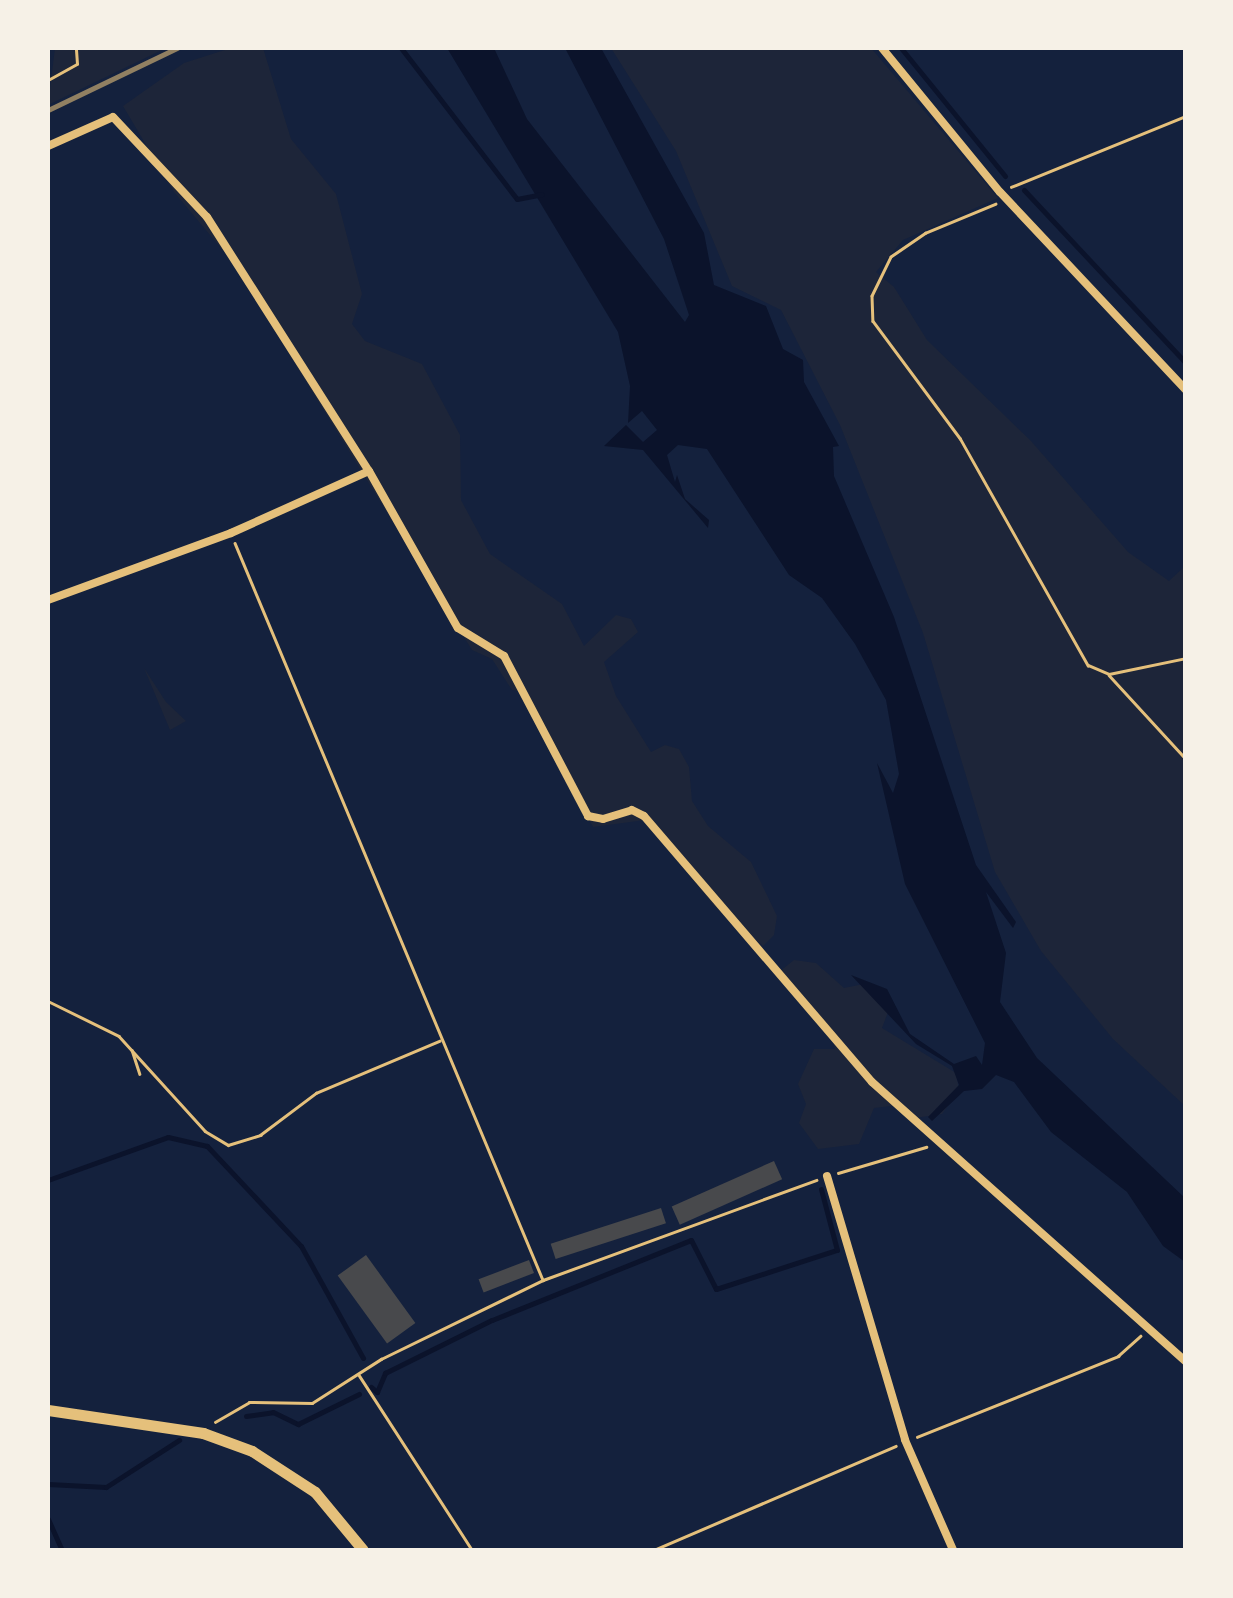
<!DOCTYPE html>
<html>
<head>
<meta charset="utf-8">
<style>
	body { margin:0 }
	#map { position:relative; width:1233px; height:1598px; overflow:hidden; background:#14213d; font-family:Lato,sans-serif }
	div>[style] { position:absolute }
	.green>* { inset:0; background:#1d2539 }
	.water>* { inset:0; background:#0b132b }
	.stream>* { height:5px; margin:-2.5px; padding:0 2.5px; transform-origin:2.5px; border-radius:2.5px; background:#0b132b }
	.building>* { inset:0; background:#48494c; transform-origin:0 0 }
	.path>* { height:2.5px; margin:-1.25px; padding:0 1.25px; transform-origin:1.25px; border-radius:1.25px; background:#e5c07b }
	.minor>* { height:8px; margin:-4px; padding:0 4px; transform-origin:4px; border-radius:4px; background:#e5c07b }
	.secondary>* { height:11px; margin:-5.5px; padding:0 5.5px; transform-origin:5.5px; border-radius:5.5px; background:#e5c07b }
	.rail>* { height:5px; margin:-2.5px; padding:0 2.5px; transform-origin:2.5px; border-radius:2.5px; background:#918062 }
	span { translate:-50% -50%; white-space:nowrap; text-align:center; line-height:1.15; -webkit-text-stroke:10px #f6f1e7; paint-order:stroke }
	.frame { position:absolute; inset:0; border:50px solid #f6f1e7; pointer-events:none }
</style>
</head>
<body>
<div id="map">
	<div class="green">
		<i style="clip-path:polygon(55px 48px,166px 48px,48px 105px)"></i>
		<i style="clip-path:polygon(231px 48px,263px 48px,291px 139px,336px 194px,362px 294px,352px 324px,365px 341px,422px 364px,460px 435px,461px 500px,490px 554px,562px 604px,584px 646px,616px 615px,631px 619px,638px 632px,604px 662px,616px 696px,651px 752px,665px 745px,679px 749px,689px 767px,692px 801px,708px 826px,751px 862px,777px 916px,774px 935px,763px 946px,714px 906px,645px 820px,593px 827px,522px 691px,512px 690px,492px 659px,472px 650px,231px 260px,174px 192px,123px 106px,184px 63px)"></i>
		<i style="clip-path:polygon(611px 48px,871px 48px,998px 198px,903px 240px,876px 272px,894px 287px,927px 340px,1031px 441px,1128px 552px,1169px 581px,1185px 566px,1185px 1106px,1113px 1039px,1041px 951px,995px 872px,923px 633px,840px 425px,781px 310px,732px 286px,676px 151px)"></i>
		<i style="clip-path:polygon(144px 668px,166px 702px,186px 721px,170px 730px)"></i>
		<i style="clip-path:polygon(794px 960px,816px 963px,844px 988px,864px 984px,890px 1007px,882px 1028px,956px 1073px,959px 1090px,942px 1114px,915px 1118px,900px 1105px,874px 1108px,859px 1144px,818px 1149px,799px 1123px,806px 1104px,798px 1084px,814px 1049px,835px 1049px,831px 1035px,779px 972px)"></i>
	</div>
	<div class="water">
		<i style="clip-path:polygon(447px 48px,494px 48px,527px 119px,685px 322px,689px 315px,664px 239px,565px 48px,601px 48px,704px 233px,714px 285px,766px 306px,783px 349px,803px 360px,804px 382px,839px 446px,833px 447px,834px 476px,894px 617px,976px 865px,1016px 922px,1013px 928px,986px 892px,1006px 953px,1000px 1002px,1037px 1058px,1185px 1198px,1185px 1262px,1163px 1246px,1127px 1192px,1051px 1132px,1014px 1082px,996px 1075px,982px 1089px,964px 1091px,932px 1121px,928px 1117px,959px 1085px,952px 1066px,916px 1044px,851px 975px,887px 989px,910px 1034px,954px 1064px,976px 1056px,982px 1065px,985px 1043px,905px 884px,877px 763px,893px 793px,899px 774px,886px 700px,855px 644px,822px 598px,789px 575px,707px 449px,678px 445px,667px 455px,675px 482px,677px 475px,685px 499px,709px 520px,708px 528px,643px 450px,604px 446px,626px 425px,643px 442px,657px 430px,642px 411px,628px 423px,630px 386px,618px 332px)"></i>
	</div>
	<div class="stream">
		<i style="left:401px;top:48px;width:190px;rotate:52.5deg"></i>
		<i style="left:517px;top:199px;width:25px;rotate:-11deg"></i>
		<i style="left:901px;top:48px;width:165px;rotate:50.9deg"></i>
		<i style="left:1024px;top:190px;width:237px;rotate:46.9deg"></i>
		<i style="left:48px;top:1180px;width:127px;rotate:-19.7deg"></i>
		<i style="left:168px;top:1137px;width:40px;rotate:13deg"></i>
		<i style="left:207px;top:1146px;width:137px;rotate:46.8deg"></i>
		<i style="left:301px;top:1246px;width:128px;rotate:61deg"></i>
		<i style="left:371px;top:1387px;width:8px;rotate:40deg"></i>
		<i style="left:377px;top:1392px;width:21px;rotate:-67deg"></i>
		<i style="left:385px;top:1373px;width:119px;rotate:-26.4deg"></i>
		<i style="left:492px;top:1320px;width:214px;rotate:-21.9deg"></i>
		<i style="left:691px;top:1240px;width:55px;rotate:63deg"></i>
		<i style="left:716px;top:1289px;width:127px;rotate:-17.9deg"></i>
		<i style="left:837px;top:1250px;width:63px;rotate:-104.7deg"></i>
		<i style="left:246px;top:1416px;width:27px;rotate:-8deg"></i>
		<i style="left:273px;top:1412px;width:28px;rotate:26deg"></i>
		<i style="left:298px;top:1424px;width:68px;rotate:-26.2deg"></i>
		<i style="left:48px;top:1484px;width:58px;rotate:3deg"></i>
		<i style="left:106px;top:1487px;width:87px;rotate:-32.8deg"></i>
		<i style="left:48px;top:1519px;width:34px;rotate:66deg"></i>
	</div>
	<div class="building">
		<i style="left:774px;top:1161px;width:20px;height:112px;rotate:66deg"></i>
		<i style="left:661px;top:1208px;width:16px;height:116px;rotate:72deg"></i>
		<i style="left:366px;top:1255px;width:84px;height:35px;rotate:54deg"></i>
		<i style="left:529px;top:1260px;width:14px;height:54px;rotate:69deg"></i>
	</div>
	<div class="path">
		<i style="left:48px;top:80px;width:33px;rotate:-29deg"></i>
		<i style="left:77px;top:64px;width:16px;rotate:-94deg"></i>
		<i style="left:1011px;top:187px;width:189px;rotate:-22.1deg"></i>
		<i style="left:996px;top:204px;width:76px;rotate:157.5deg"></i>
		<i style="left:926px;top:233px;width:42px;rotate:145.6deg"></i>
		<i style="left:891px;top:257px;width:43px;rotate:116deg"></i>
		<i style="left:872px;top:296px;width:25px;rotate:88deg"></i>
		<i style="left:873px;top:321px;width:146px;rotate:53.4deg"></i>
		<i style="left:960px;top:438px;width:261px;rotate:60.6deg"></i>
		<i style="left:1088px;top:665px;width:23px;rotate:23deg"></i>
		<i style="left:1109px;top:674px;width:79px;rotate:-11.7deg"></i>
		<i style="left:235px;top:543px;width:799px;rotate:67.32deg"></i>
		<i style="left:1109px;top:675px;width:114px;rotate:47.5deg"></i>
		<i style="left:48px;top:1001px;width:79px;rotate:26.2deg"></i>
		<i style="left:119px;top:1036px;width:128px;rotate:47.8deg"></i>
		<i style="left:205px;top:1131px;width:27px;rotate:31deg"></i>
		<i style="left:228px;top:1145px;width:34px;rotate:-17deg"></i>
		<i style="left:260px;top:1135px;width:70px;rotate:-36.9deg"></i>
		<i style="left:316px;top:1093px;width:134px;rotate:-22.9deg"></i>
		<i style="left:132px;top:1050px;width:25px;rotate:72deg"></i>
		<i style="left:838px;top:1173px;width:92px;rotate:-16.5deg"></i>
		<i style="left:359px;top:1375px;width:208px;rotate:57.1deg"></i>
		<i style="left:215px;top:1422px;width:39px;rotate:-30deg"></i>
		<i style="left:249px;top:1402px;width:63px;rotate:0.9deg"></i>
		<i style="left:312px;top:1403px;width:82px;rotate:-32.5deg"></i>
		<i style="left:381px;top:1359px;width:180px;rotate:-26deg"></i>
		<i style="left:543px;top:1280px;width:291px;rotate:-20.1deg"></i>
		<i style="left:917px;top:1437px;width:217px;rotate:-21.9deg"></i>
		<i style="left:1118px;top:1356px;width:30px;rotate:-42deg"></i>
		<i style="left:654px;top:1550px;width:263px;rotate:-23.3deg"></i>
	</div>
	<div class="minor">
		<i style="left:882px;top:48px;width:186px;rotate:50.7deg"></i>
		<i style="left:1000px;top:192px;width:272px;rotate:46.8deg"></i>
		<i style="left:48px;top:146px;width:71px;rotate:-24deg"></i>
		<i style="left:113px;top:117px;width:137px;rotate:46.8deg"></i>
		<i style="left:207px;top:217px;width:301px;rotate:57.5deg"></i>
		<i style="left:369px;top:471px;width:180px;rotate:60.5deg"></i>
		<i style="left:458px;top:628px;width:54px;rotate:31.3deg"></i>
		<i style="left:504px;top:656px;width:181px;rotate:62.3deg"></i>
		<i style="left:588px;top:816px;width:15px;rotate:11deg"></i>
		<i style="left:603px;top:819px;width:30px;rotate:-17deg"></i>
		<i style="left:632px;top:810px;width:13px;rotate:27deg"></i>
		<i style="left:644px;top:816px;width:350px;rotate:49.4deg"></i>
		<i style="left:872px;top:1082px;width:421px;rotate:41.7deg"></i>
		<i style="left:48px;top:600px;width:195px;rotate:-20.1deg"></i>
		<i style="left:231px;top:533px;width:151px;rotate:-24.2deg"></i>
		<i style="left:827px;top:1176px;width:275px;rotate:73.5deg"></i>
		<i style="left:905px;top:1440px;width:120px;rotate:66.4deg"></i>
	</div>
	<div class="secondary">
		<i style="left:48px;top:1410px;width:157px;rotate:8.4deg"></i>
		<i style="left:203px;top:1433px;width:52px;rotate:20.2deg"></i>
		<i style="left:252px;top:1451px;width:75px;rotate:33.1deg"></i>
		<i style="left:315px;top:1492px;width:75px;rotate:50.4deg"></i>
	</div>
	<div class="rail">
		<i style="left:48px;top:110px;width:143px;rotate:-25.7deg"></i>
	</div>
	<div class="frame"></div>
</div>
</body>
</html>
